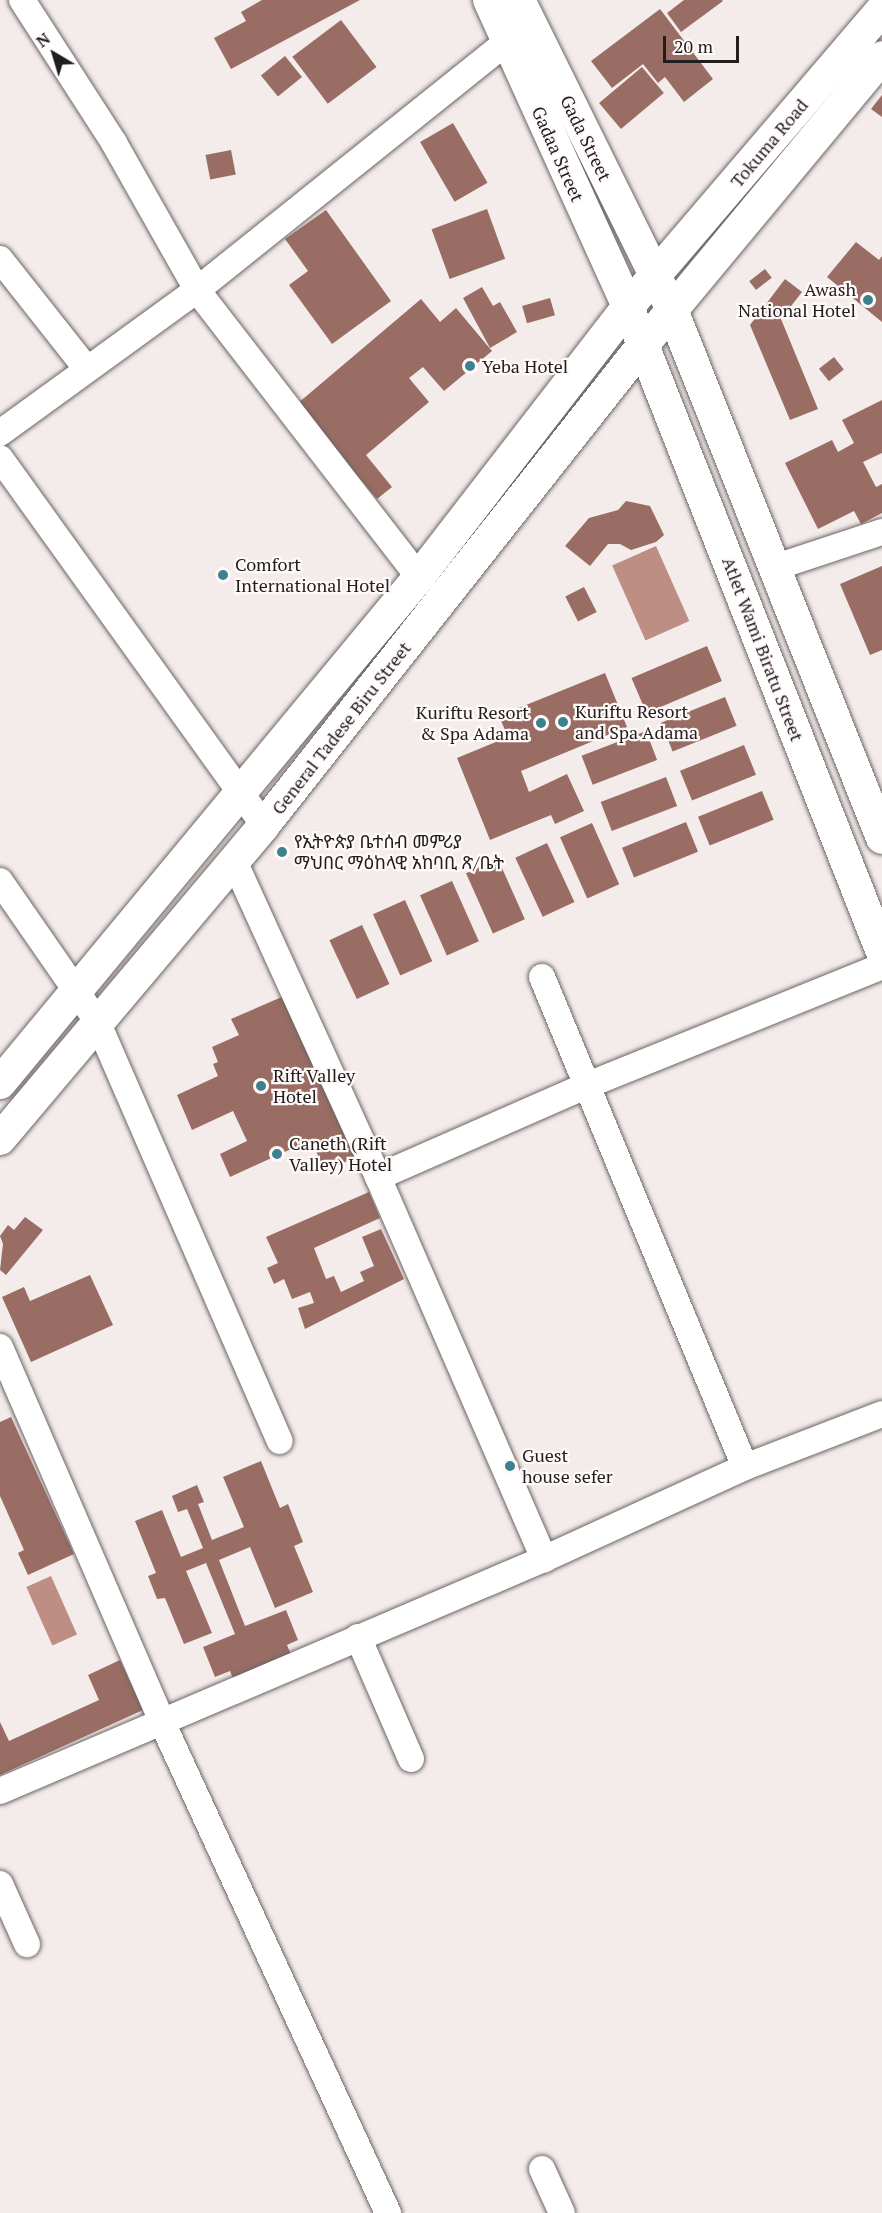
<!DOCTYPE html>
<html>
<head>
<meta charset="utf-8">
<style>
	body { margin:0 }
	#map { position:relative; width:882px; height:2213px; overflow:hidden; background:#f4ecea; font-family:"PT Serif","Noto Sans Ethiopic",serif }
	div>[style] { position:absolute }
	.water>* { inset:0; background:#be8e85; transform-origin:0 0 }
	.building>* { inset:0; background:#9a6d64; transform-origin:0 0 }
	.roads { filter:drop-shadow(0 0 2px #6c6564) drop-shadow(0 0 2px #6c6564) }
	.minor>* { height:26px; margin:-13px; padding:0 13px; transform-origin:13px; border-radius:13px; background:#fff }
	.major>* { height:32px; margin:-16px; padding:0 16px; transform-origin:16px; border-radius:16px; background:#fff }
	.dots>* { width:16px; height:16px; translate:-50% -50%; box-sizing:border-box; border:3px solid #fffaf9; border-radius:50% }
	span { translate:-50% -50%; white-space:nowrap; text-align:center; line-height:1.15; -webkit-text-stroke:4.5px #fffaf9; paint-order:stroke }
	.street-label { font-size:18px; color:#211e1e }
	.poi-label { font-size:18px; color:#211e1e }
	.right { translate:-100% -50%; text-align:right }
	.left { translate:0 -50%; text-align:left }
	.north { position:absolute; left:24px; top:24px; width:60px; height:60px; -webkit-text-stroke:4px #fffaf9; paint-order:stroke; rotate:322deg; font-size:16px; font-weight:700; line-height:24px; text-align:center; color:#211e1e }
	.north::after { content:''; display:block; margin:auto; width:21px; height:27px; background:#211e1e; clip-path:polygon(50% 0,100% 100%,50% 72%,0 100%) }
	.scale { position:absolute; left:663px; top:36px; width:76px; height:27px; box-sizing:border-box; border:3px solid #211e1e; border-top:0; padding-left:8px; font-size:18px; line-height:21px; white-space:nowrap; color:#211e1e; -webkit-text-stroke:4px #fffaf9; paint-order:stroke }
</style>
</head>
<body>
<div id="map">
	<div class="water">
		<i style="left:656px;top:546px;width:82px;height:48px;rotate:66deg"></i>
		<i style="left:51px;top:1576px;width:64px;height:27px;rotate:66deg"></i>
	</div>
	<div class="building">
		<i style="clip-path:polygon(262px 0,360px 0,231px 69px,214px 38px,246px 21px,241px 12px)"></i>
		<i style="clip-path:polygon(684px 0,722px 0,723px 1px,681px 32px,667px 13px)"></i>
		<i style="clip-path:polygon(660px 9px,713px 79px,684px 102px,665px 77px,658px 83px,643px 64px,612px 88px,591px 61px)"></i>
		<i style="left:341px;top:20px;width:59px;height:61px;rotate:53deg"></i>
		<i style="left:285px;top:56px;width:27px;height:31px;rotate:51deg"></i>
		<i style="left:642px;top:67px;width:34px;height:56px;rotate:50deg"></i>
		<i style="clip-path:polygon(882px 95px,882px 117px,871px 109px)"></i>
		<i style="left:453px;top:123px;width:69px;height:38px;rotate:60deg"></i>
		<i style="left:231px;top:150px;width:25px;height:26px;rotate:79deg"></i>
		<i style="left:487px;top:209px;width:53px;height:59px;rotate:70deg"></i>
		<i style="clip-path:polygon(326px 210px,391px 301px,332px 344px,289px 285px,308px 271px,285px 239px)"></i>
		<i style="clip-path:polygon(856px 242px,879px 260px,882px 256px,882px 322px,827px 277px)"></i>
		<i style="left:765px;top:269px;width:11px;height:20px;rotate:52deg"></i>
		<i style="clip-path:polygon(785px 279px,802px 292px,781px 319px,818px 409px,790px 420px,750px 325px)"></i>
		<i style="clip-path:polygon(482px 287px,493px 306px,500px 302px,517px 332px,490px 348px,463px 298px)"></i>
		<i style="left:550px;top:298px;width:18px;height:29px;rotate:74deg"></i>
		<i style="clip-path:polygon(421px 299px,440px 322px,456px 308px,492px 351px,444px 391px,423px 367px,409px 378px,429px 402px,366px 455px,392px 487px,377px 499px,297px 404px)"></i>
		<i style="left:834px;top:357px;width:16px;height:19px;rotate:52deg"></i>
		<i style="clip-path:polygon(882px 400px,882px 453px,863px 462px,876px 487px,882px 484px,882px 513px,861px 524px,854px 511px,818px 529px,785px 463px,832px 440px,838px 452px,854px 443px,842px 420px)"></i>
		<i style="clip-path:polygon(626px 501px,650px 506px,664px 535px,656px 542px,631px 550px,620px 544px,608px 544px,590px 566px,565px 546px,589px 518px,618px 510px)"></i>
		<i style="clip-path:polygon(882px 566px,882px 650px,870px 655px,840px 584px)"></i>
		<i style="left:584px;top:587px;width:28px;height:21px;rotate:63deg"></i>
		<i style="left:707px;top:646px;width:38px;height:82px;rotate:67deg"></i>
		<i style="clip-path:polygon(605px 673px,627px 727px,521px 771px,529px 792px,567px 774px,584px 811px,555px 824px,551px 815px,490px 840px,457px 758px,508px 737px,499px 716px)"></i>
		<i style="left:725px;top:697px;width:31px;height:69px;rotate:68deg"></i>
		<i style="left:646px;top:731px;width:31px;height:69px;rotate:69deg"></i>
		<i style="left:744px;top:745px;width:32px;height:69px;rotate:68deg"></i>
		<i style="left:666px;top:777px;width:31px;height:70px;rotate:69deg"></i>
		<i style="left:762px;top:791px;width:31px;height:69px;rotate:68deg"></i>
		<i style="left:686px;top:822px;width:32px;height:69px;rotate:68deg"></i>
		<i style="left:592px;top:823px;width:67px;height:35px;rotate:66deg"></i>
		<i style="left:547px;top:843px;width:65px;height:35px;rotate:65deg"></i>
		<i style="left:498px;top:859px;width:66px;height:35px;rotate:66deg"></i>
		<i style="left:452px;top:881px;width:66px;height:35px;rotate:66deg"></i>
		<i style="left:405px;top:900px;width:67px;height:35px;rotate:66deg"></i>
		<i style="left:362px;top:925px;width:65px;height:36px;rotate:65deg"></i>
		<i style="clip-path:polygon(284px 996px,356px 1157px,325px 1171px,311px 1140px,230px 1177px,220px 1154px,247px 1141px,233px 1111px,192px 1130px,177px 1095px,218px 1076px,213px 1064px,218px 1062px,212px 1047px,239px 1035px,231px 1019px)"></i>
		<i style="clip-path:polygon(369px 1192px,380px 1218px,314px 1248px,326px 1279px,334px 1276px,341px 1292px,364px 1281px,360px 1272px,374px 1266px,362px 1237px,381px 1229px,404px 1279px,305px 1329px,298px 1308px,314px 1303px,310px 1292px,292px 1299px,284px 1279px,274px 1284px,267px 1268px,278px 1263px,266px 1237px)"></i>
		<i style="clip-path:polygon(25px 1217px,43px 1230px,6px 1275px,0 1270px,3px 1244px,0 1236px,8px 1225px,14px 1230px)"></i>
		<i style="clip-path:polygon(90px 1275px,113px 1325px,31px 1362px,2px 1297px,24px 1287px,30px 1301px)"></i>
		<i style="clip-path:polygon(11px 1417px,74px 1554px,28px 1575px,18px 1553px,24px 1550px,0 1496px,0 1422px)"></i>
		<i style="clip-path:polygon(261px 1461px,280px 1508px,288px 1504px,303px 1542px,294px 1546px,313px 1592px,275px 1608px,250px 1547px,219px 1560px,245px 1626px,286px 1610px,298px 1640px,287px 1645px,292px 1657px,234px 1681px,230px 1671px,215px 1677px,203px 1647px,235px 1634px,206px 1563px,186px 1571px,212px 1633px,184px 1644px,165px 1598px,157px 1599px,148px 1576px,156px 1573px,135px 1521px,162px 1510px,181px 1557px,203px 1548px,187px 1509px,178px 1512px,172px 1496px,197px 1485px,204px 1502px,198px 1504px,212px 1540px,244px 1527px,223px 1477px)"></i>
		<i style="clip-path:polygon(120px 1660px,143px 1710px,0 1775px,0 1722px,9px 1741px,99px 1700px,88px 1675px)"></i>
	</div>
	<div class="roads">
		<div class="minor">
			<i style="left:22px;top:0;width:170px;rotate:57.2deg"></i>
			<i style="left:114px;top:143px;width:169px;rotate:60.5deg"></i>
			<i style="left:197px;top:290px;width:363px;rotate:52.3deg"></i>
			<i style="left:0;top:259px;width:139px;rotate:51.7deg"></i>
			<i style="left:0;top:433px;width:243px;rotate:-36deg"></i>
			<i style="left:197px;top:290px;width:397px;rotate:-38.7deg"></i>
			<i style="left:0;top:458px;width:452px;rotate:54.3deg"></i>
			<i style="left:776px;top:567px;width:112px;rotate:-18.3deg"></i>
			<i style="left:234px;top:861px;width:347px;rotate:65.5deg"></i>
			<i style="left:378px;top:1177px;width:417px;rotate:66.5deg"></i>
			<i style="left:0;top:881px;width:170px;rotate:55.3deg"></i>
			<i style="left:97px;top:1021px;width:458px;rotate:66.5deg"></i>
			<i style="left:542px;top:977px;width:530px;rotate:67.5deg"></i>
			<i style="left:378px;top:1177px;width:229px;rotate:-23.7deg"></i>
			<i style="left:588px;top:1085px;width:317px;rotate:-22deg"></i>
			<i style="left:0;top:1347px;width:408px;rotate:66.6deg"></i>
			<i style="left:162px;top:1722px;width:541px;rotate:65.28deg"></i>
			<i style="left:358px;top:1637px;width:133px;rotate:66.5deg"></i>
			<i style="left:0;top:1791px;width:591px;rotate:-23.1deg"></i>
			<i style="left:544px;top:1559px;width:221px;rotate:-24.6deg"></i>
			<i style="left:745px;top:1467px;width:147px;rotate:-21.1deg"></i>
			<i style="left:0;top:1884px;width:66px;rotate:65.8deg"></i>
			<i style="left:542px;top:2169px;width:48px;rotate:65.6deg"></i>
		</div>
		<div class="major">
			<i style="left:489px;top:0;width:337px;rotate:65.6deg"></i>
			<i style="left:628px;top:307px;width:693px;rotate:68.51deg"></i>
			<i style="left:519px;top:0;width:346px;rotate:63.7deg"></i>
			<i style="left:672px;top:310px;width:568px;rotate:68.31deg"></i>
			<i style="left:0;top:1083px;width:657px;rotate:-50.37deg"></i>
			<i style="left:419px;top:577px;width:341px;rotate:-52.3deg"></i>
			<i style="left:628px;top:307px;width:391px;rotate:-49.5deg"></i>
			<i style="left:0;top:1139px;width:410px;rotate:-49.9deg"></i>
			<i style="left:264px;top:825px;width:612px;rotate:-51.71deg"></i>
			<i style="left:643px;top:345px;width:374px;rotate:-50.3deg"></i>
		</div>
	</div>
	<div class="dots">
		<i style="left:868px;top:300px;background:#3c818e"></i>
		<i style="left:470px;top:366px;background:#3c818e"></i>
		<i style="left:223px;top:575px;background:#3c818e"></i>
		<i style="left:563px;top:722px;background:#3c818e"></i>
		<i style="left:541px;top:723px;background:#3c818e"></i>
		<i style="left:282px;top:852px;background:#3c818e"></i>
		<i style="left:261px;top:1086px;background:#3c818e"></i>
		<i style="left:277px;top:1154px;background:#3c818e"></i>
		<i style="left:510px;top:1466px;background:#3c818e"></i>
	</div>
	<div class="street-label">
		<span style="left:586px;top:138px;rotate:64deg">Gada Street</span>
		<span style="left:769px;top:143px;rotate:-50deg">Tokuma Road</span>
		<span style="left:558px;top:154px;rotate:66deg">Gadaa Street</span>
		<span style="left:763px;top:649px;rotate:69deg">Atlet Wami Biratu Street</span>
		<span style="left:341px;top:728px;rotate:-52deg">General Tadese Biru Street</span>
	</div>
	<div class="poi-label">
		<span class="right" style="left:856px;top:300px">Awash<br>National Hotel</span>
		<span class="left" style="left:482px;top:366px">Yeba Hotel</span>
		<span class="left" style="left:235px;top:575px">Comfort<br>International Hotel</span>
		<span class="left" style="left:575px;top:722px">Kuriftu Resort<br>and Spa Adama</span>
		<span class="right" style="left:529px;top:723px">Kuriftu Resort<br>&amp; Spa Adama</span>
		<span class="left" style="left:294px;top:852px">የኢትዮጵያ ቤተሰብ መምሪያ<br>ማህበር ማዕከላዊ አከባቢ ጽ/ቤት</span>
		<span class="left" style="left:273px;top:1086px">Rift Valley<br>Hotel</span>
		<span class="left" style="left:289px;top:1154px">Caneth (Rift<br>Valley) Hotel</span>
		<span class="left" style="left:522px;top:1466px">Guest<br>house sefer</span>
	</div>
	<div class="north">N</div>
	<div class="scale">20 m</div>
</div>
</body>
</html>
